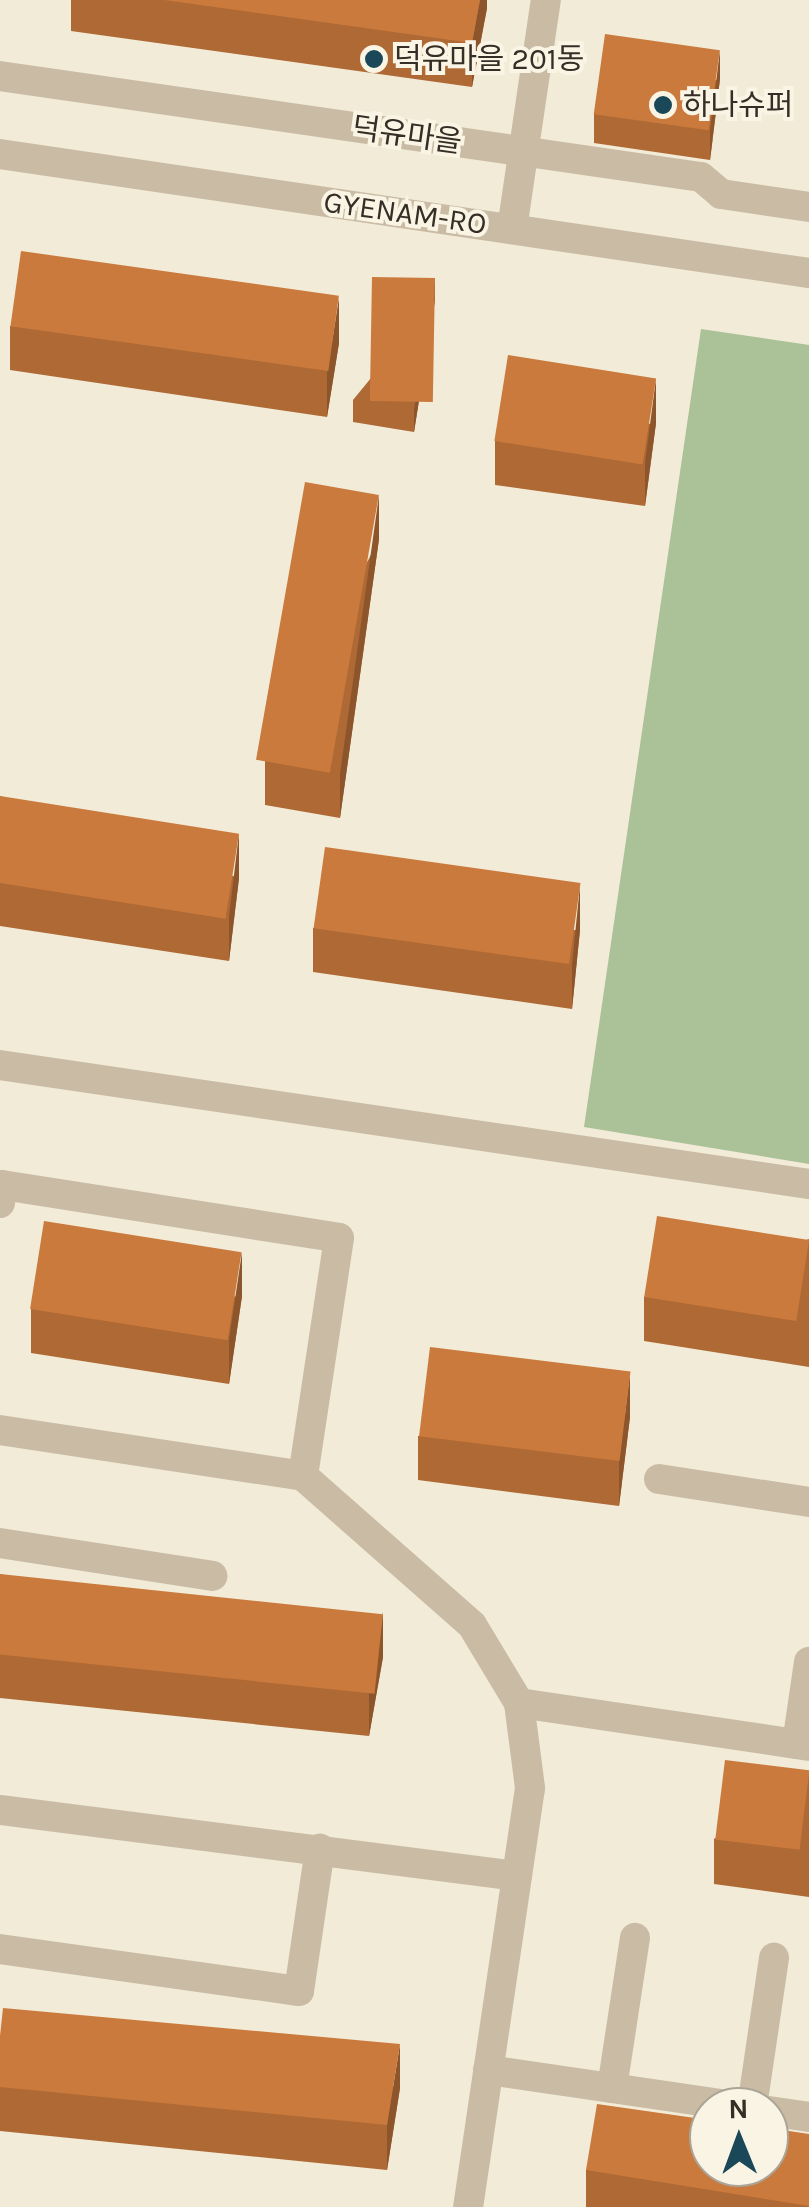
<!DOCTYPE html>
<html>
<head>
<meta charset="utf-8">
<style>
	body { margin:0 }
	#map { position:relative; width:809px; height:2207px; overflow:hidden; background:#f2ebd8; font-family:Karla,"Noto Sans KR",sans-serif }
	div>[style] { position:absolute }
	.green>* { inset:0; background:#abc198 }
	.minor>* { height:30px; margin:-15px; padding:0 15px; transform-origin:15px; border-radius:15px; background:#cabca4 }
	.wall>* { inset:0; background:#ae6934 }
	.shaded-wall>* { inset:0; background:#8d552b }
	.building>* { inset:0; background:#ca7a3d; transform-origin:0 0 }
	.dots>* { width:28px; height:28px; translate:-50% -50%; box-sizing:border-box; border:5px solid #faf4e4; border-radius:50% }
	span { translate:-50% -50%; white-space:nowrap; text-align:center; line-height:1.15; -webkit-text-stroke:8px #faf4e4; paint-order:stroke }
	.poi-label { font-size:30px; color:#352d26 }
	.left { translate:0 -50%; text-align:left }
	.street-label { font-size:30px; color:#352d26 }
	.north { position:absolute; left:689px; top:2087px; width:100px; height:100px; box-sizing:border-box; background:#faf4e4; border:2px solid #aba498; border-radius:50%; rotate:359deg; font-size:28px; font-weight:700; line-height:40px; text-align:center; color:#352d26 }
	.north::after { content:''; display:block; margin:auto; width:35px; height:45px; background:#1a4858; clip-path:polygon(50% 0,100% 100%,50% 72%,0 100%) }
</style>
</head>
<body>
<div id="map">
	<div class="green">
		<i style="clip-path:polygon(701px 329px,809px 345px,809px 1164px,584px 1127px)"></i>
	</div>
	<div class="minor">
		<i style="left:0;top:76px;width:708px;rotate:8.2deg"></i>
		<i style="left:701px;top:177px;width:26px;rotate:40deg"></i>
		<i style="left:721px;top:194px;width:89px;rotate:8.4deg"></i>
		<i style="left:0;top:154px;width:818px;rotate:8.37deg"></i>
		<i style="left:512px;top:229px;width:232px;rotate:-81.6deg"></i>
		<i style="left:0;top:1065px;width:818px;rotate:8.37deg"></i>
		<i style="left:0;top:1203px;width:18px;rotate:-84deg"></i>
		<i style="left:2px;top:1185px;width:341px;rotate:8.9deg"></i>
		<i style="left:339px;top:1238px;width:241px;rotate:98.6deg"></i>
		<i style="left:0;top:1430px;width:306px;rotate:8.6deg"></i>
		<i style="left:303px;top:1476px;width:225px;rotate:41.4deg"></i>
		<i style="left:472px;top:1625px;width:91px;rotate:58.9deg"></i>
		<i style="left:519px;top:1703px;width:86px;rotate:82.6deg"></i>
		<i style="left:530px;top:1788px;width:424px;rotate:98.4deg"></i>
		<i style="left:659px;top:1479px;width:152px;rotate:8.7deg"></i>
		<i style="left:0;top:1543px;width:215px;rotate:8.8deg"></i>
		<i style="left:519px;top:1703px;width:293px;rotate:8.4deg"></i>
		<i style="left:797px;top:1744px;width:83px;rotate:-81.7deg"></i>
		<i style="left:0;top:1810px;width:521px;rotate:7.28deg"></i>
		<i style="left:0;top:1949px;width:302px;rotate:8deg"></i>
		<i style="left:299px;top:1991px;width:144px;rotate:-81.6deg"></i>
		<i style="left:488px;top:2070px;width:258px;rotate:8.3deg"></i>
		<i style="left:612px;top:2088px;width:152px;rotate:-81.3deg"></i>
		<i style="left:752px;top:2107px;width:151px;rotate:-81.6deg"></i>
		<i style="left:769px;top:2111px;width:40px;rotate:8.5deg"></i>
	</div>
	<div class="wall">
		<i style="clip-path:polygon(71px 0,487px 0,487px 8px,472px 87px,71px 31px)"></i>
		<i style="clip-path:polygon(720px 79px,710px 160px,594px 143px,594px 114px)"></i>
		<i style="clip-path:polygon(435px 300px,414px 432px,353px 422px,353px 400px)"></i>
		<i style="clip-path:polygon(10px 326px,339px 343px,327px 417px,10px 370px)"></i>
		<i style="clip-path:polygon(656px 423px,645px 506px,495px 485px,495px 441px)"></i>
		<i style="clip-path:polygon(379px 539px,340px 818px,265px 805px,265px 761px)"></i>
		<i style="clip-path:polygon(0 796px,239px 878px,229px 961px,0 926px)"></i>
		<i style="clip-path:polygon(313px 928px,580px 930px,572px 1009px,313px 972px)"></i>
		<i style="clip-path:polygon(809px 1239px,809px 1367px,644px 1341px,644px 1297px)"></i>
		<i style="clip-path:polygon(242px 1296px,229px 1384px,31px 1353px,31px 1309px)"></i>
		<i style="clip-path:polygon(630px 1417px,619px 1506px,418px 1480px,418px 1436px)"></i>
		<i style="clip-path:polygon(0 1574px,383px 1657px,369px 1736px,0 1698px)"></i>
		<i style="clip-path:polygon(809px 1771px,809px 1897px,714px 1884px,714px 1839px)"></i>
		<i style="clip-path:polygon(0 2036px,400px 2088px,387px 2170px,0 2131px)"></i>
		<i style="clip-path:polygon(809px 2134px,809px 2207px,586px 2207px,586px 2170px)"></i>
	</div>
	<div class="shaded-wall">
		<i style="clip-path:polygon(480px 0,487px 0,487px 8px,472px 87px,472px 43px)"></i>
		<i style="clip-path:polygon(720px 50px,720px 79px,710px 160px,710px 131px)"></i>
		<i style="clip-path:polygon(435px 278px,435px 300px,414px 432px,414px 410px)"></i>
		<i style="clip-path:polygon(339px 298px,339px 343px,327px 417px,327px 373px)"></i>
		<i style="clip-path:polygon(656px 379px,656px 423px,645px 506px,645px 462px)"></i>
		<i style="clip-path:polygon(379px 495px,379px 539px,340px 818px,340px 774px)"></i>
		<i style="clip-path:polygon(239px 833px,239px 878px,229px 961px,229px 917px)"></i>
		<i style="clip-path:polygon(580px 885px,580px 930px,572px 1009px,572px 965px)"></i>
		<i style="clip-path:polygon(242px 1252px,242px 1296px,229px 1384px,229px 1340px)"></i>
		<i style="clip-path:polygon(630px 1373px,630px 1417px,619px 1506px,619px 1462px)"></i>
		<i style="clip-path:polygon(383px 1612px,383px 1657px,369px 1736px,369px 1691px)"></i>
		<i style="clip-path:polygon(400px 2044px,400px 2088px,387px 2170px,387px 2125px)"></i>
	</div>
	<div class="building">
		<i style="clip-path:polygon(164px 0,480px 0,472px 43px)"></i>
		<i style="left:605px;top:34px;width:116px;height:81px;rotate:8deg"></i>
		<i style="left:21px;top:251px;width:321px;height:76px;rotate:8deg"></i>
		<i style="left:372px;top:277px;width:63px;height:124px;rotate:1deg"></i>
		<i style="left:508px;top:355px;width:150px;height:87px;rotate:9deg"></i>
		<i style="left:305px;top:482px;width:75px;height:282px;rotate:10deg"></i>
		<i style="left:0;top:796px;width:242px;height:86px;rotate:9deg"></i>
		<i style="left:325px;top:847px;width:258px;height:82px;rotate:8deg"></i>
		<i style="left:657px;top:1216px;width:154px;height:82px;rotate:9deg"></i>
		<i style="left:44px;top:1221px;width:200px;height:89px;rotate:9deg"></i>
		<i style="left:430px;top:1347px;width:202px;height:90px;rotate:7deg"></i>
		<i style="left:0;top:1574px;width:385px;height:80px;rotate:6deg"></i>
		<i style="left:725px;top:1760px;width:85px;height:80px;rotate:7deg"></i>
		<i style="clip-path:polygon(3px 2008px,400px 2044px,387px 2125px,0 2087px,0 2036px)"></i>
		<i style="clip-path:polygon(597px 2104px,709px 2120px,709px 2167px,769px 2167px,769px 2128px,809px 2134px,809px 2206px,586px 2170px)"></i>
	</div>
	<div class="dots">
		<i style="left:374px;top:59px;background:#1a4858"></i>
		<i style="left:663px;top:105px;background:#1a4858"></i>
	</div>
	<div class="poi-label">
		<span class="left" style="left:394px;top:59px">덕유마을 201동</span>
		<span class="left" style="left:683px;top:105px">하나슈퍼</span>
	</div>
	<div class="street-label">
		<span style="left:407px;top:135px;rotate:8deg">덕유마을</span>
		<span style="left:405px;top:213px;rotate:8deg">GYENAM-RO</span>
	</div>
	<div class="north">N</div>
</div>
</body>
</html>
